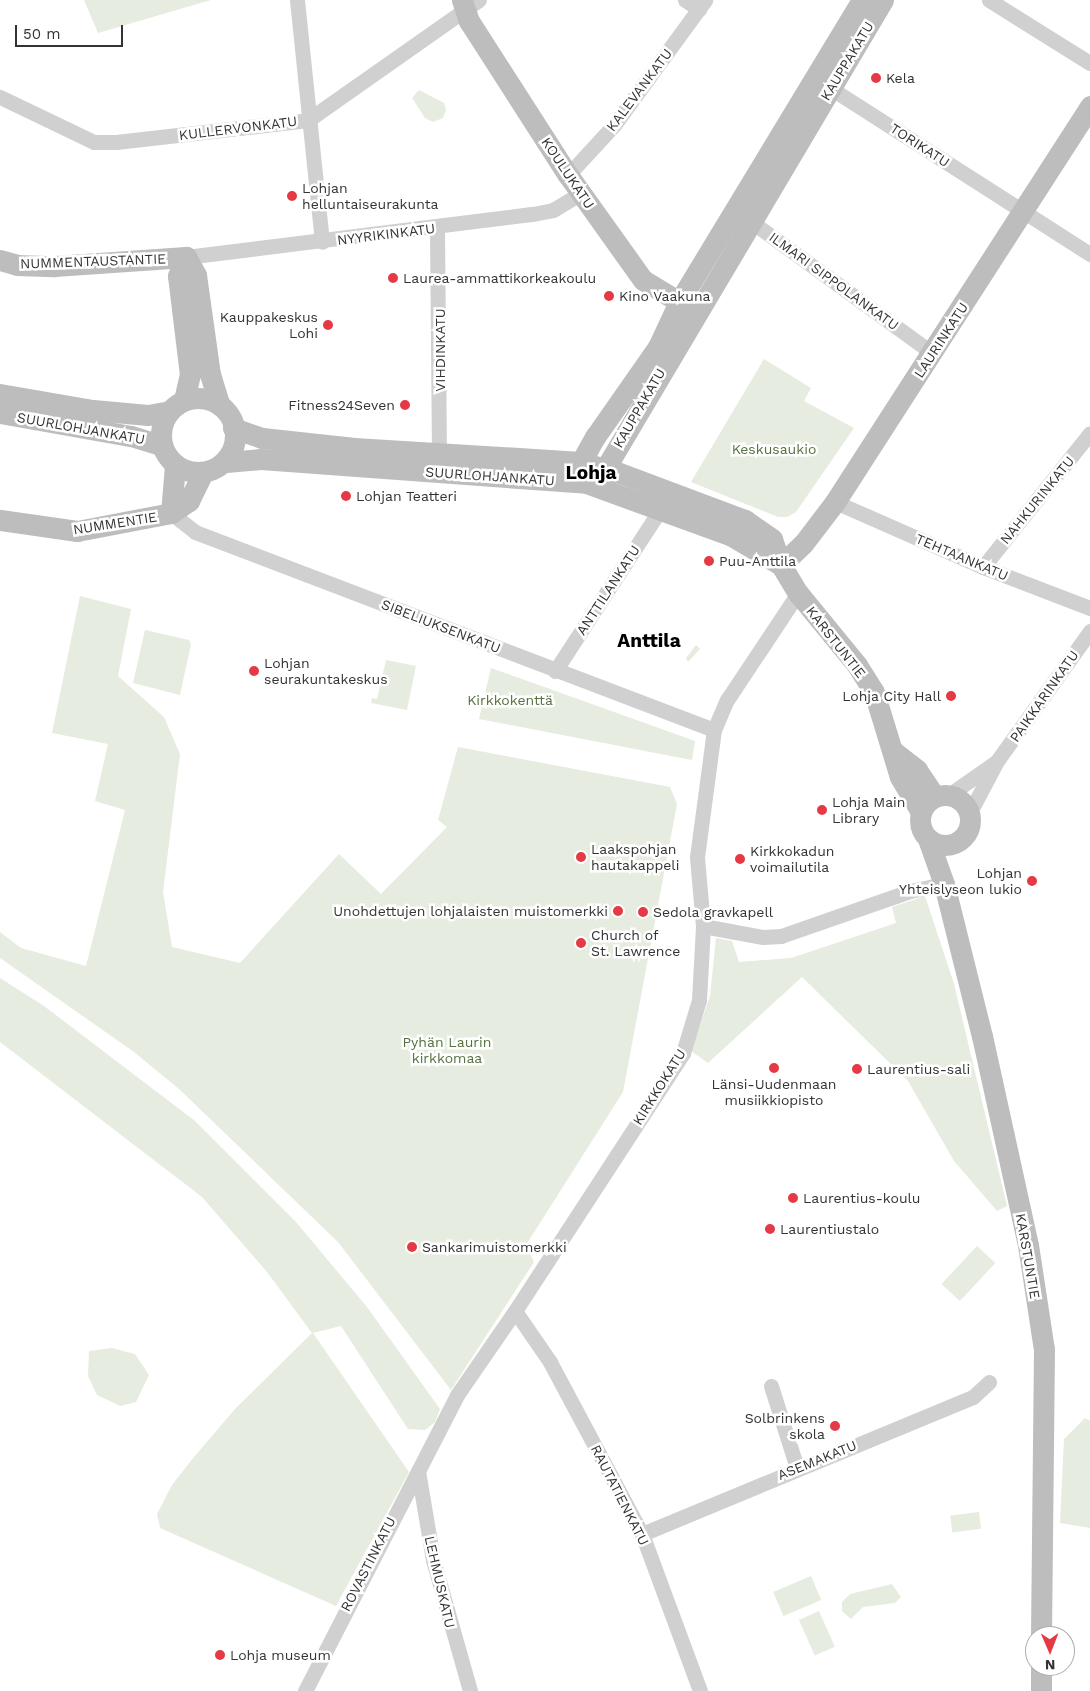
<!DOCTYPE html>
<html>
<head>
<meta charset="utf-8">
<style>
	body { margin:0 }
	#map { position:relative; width:1090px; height:1691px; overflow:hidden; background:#fff; font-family:"Work Sans",sans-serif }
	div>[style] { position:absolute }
	.green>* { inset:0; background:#e6ecdf; transform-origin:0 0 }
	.street>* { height:15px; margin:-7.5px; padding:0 7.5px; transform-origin:7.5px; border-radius:7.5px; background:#d0d0d0 }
	.secondary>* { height:21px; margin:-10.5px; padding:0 10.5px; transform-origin:10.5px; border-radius:10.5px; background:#bdbdbd }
	.secondary>.ring { margin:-10.5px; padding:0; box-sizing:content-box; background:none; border:21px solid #bdbdbd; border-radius:50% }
	.dots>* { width:14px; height:14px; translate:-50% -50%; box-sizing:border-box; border:2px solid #fff; border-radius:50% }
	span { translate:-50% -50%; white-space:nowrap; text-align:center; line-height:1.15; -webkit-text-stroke:5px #fff; paint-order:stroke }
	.street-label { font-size:14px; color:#333 }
	.poi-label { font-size:14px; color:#333 }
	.left { translate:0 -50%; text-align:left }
	.right { translate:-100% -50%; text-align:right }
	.park-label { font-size:14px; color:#56703f }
	.district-label { font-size:19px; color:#000; font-weight:700 }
	.north { position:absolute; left:1025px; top:1626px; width:50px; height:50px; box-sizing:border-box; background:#fff; border:1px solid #adadad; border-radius:50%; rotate:179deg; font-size:14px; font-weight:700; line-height:20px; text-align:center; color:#333 }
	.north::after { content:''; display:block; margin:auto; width:18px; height:22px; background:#e63946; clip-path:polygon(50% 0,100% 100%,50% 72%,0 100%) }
	.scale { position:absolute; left:15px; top:25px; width:108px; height:22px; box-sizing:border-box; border:2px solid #333; border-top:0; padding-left:6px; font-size:15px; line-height:18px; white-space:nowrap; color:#333; -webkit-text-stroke:4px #fff; paint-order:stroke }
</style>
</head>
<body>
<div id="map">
	<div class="green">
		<i style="clip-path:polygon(84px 0,211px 0,98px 33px)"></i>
		<i style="clip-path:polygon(419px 90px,444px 103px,446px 110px,443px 118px,433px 122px,425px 118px,412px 98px)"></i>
		<i style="clip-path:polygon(764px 359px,811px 388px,804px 401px,854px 428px,796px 512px,787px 517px,778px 517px,691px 482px)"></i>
		<i style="clip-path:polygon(80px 596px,131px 609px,118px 676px,164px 717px,180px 754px,163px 892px,172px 947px,240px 963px,339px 854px,381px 894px,447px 827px,438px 820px,458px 747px,670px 787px,677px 804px,623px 1092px,526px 1245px,534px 1262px,451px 1390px,338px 1242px,179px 1089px,134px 1052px,0 958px,0 932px,21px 948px,86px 966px,125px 810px,95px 801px,108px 744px,52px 733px)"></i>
		<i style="clip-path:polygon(145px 630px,189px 640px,191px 644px,180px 695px,133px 683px)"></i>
		<i style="clip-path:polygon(696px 645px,700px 649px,688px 662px,686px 658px)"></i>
		<i style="clip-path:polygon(386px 660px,416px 666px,407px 710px,371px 703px,372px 698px,377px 699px)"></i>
		<i style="clip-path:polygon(491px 668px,695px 741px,692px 760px,479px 719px)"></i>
		<i style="clip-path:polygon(925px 896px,954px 984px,1007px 1206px,997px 1211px,954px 1161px,908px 1081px,802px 977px,708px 1063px,691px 1051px,710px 996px,716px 938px,732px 941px,739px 962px,791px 958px,896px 923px,892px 907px)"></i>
		<i style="clip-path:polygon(0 978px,44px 1006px,195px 1121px,296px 1222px,367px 1307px,440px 1409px,435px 1422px,425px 1430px,408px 1429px,341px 1326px,313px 1333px,409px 1472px,336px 1606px,160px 1528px,157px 1514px,172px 1485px,194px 1457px,235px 1409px,312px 1333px,267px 1272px,202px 1197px,0 1042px)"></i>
		<i style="left:977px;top:1246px;width:25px;height:52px;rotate:43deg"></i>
		<i style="clip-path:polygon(112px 1348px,135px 1354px,149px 1375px,136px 1402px,120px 1406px,97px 1395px,88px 1376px,89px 1351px)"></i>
		<i style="clip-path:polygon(1085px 1418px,1090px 1421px,1090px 1528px,1060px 1523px,1064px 1439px)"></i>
		<i style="left:979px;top:1512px;width:17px;height:29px;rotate:83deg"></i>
		<i style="left:811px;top:1576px;width:26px;height:41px;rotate:67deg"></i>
		<i style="clip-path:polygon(892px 1584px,901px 1597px,895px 1603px,863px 1607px,851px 1619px,842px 1611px,842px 1602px,850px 1594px)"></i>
		<i style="left:819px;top:1611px;width:39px;height:22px;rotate:66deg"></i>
	</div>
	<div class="street">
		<i style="left:297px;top:0;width:243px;rotate:84.1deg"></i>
		<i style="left:685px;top:0;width:17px;rotate:33deg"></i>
		<i style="left:989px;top:0;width:119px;rotate:32deg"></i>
		<i style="left:824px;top:84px;width:316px;rotate:32.6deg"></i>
		<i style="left:0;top:97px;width:104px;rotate:25.6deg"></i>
		<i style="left:94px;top:142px;width:22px"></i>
		<i style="left:116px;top:142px;width:193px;rotate:-6.5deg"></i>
		<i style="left:308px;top:120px;width:209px;rotate:-35.1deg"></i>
		<i style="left:568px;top:175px;width:68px;rotate:-47.4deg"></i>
		<i style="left:614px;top:125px;width:155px;rotate:-53.9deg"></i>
		<i style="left:745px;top:217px;width:231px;rotate:36deg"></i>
		<i style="left:437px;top:228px;width:227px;rotate:89.5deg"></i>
		<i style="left:186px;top:257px;width:350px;rotate:-7.1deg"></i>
		<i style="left:533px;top:214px;width:20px;rotate:-11deg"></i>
		<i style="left:553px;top:210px;width:33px;rotate:-31deg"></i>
		<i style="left:835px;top:502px;width:162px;rotate:23.7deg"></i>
		<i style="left:983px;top:567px;width:115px;rotate:21deg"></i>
		<i style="left:171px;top:513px;width:31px;rotate:38deg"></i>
		<i style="left:195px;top:532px;width:555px;rotate:20.88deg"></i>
		<i style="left:983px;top:567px;width:171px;rotate:-51.4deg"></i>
		<i style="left:555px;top:671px;width:192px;rotate:-56.9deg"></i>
		<i style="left:949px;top:795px;width:57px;rotate:-35.1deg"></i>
		<i style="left:969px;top:814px;width:60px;rotate:-62.2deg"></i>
		<i style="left:997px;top:761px;width:160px;rotate:-54.4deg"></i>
		<i style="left:703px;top:926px;width:61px;rotate:10.4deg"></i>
		<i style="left:763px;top:937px;width:18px;rotate:-3deg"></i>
		<i style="left:781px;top:936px;width:137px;rotate:-19.2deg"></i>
		<i style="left:910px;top:891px;width:35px;rotate:-12deg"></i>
		<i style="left:515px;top:1311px;width:62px;rotate:55.5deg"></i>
		<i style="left:550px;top:1362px;width:195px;rotate:61.9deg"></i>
		<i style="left:642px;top:1534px;width:167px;rotate:69.7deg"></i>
		<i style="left:771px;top:1386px;width:86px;rotate:72.4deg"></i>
		<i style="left:418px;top:1471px;width:90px;rotate:80.4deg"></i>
		<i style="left:433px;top:1560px;width:136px;rotate:74.2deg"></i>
		<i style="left:642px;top:1534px;width:358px;rotate:-22.5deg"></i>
		<i style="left:973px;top:1397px;width:22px;rotate:-43deg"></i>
		<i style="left:305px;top:1691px;width:333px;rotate:-62.8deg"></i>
		<i style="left:457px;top:1395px;width:102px;rotate:-55.4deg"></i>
		<i style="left:515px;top:1311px;width:308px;rotate:-56.9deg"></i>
		<i style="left:683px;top:1053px;width:55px;rotate:-73.2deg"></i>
		<i style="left:699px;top:1000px;width:74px;rotate:-86.9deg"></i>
		<i style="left:703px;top:926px;width:69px;rotate:-95deg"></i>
		<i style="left:697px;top:857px;width:128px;rotate:-82.4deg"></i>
		<i style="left:714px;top:730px;width:33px;rotate:-67deg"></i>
		<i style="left:727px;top:700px;width:128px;rotate:-56.4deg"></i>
	</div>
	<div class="secondary">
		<i style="left:462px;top:0;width:22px;rotate:72deg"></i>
		<i style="left:469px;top:21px;width:183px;rotate:57.3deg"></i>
		<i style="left:568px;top:175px;width:129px;rotate:54.5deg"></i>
		<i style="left:643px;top:280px;width:56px;rotate:31.1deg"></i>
		<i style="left:186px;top:257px;width:21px;rotate:61deg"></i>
		<i style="left:196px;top:275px;width:100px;rotate:82deg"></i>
		<i style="left:210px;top:374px;width:31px;rotate:73deg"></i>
		<i style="left:0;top:260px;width:18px;rotate:16deg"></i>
		<i style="left:17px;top:265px;width:37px;rotate:2deg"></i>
		<i style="left:54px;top:266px;width:132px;rotate:-3.9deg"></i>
		<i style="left:0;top:394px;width:94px;rotate:9.8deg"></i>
		<i style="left:93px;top:410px;width:55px;rotate:5.2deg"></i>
		<i style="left:148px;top:415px;width:22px;rotate:-10deg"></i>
		<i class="ring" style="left:161px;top:398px;width:53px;height:53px"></i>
		<i style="left:184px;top:400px;width:26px;rotate:-77deg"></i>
		<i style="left:190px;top:375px;width:100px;rotate:-96.9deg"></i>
		<i style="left:178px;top:276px;width:21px;rotate:-67deg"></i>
		<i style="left:0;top:413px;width:133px;rotate:10deg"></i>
		<i style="left:131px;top:436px;width:31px;rotate:17deg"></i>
		<i style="left:233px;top:428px;width:31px;rotate:19deg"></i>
		<i style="left:262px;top:438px;width:93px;rotate:6.2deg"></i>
		<i style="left:354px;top:448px;width:227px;rotate:3.5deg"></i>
		<i style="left:581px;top:462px;width:37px;rotate:16deg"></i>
		<i style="left:617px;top:472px;width:137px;rotate:20.6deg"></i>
		<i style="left:745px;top:520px;width:33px;rotate:35deg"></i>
		<i style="left:772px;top:539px;width:28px;rotate:71deg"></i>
		<i style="left:781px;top:565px;width:33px;rotate:59deg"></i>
		<i style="left:798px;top:593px;width:93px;rotate:50.7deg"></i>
		<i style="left:857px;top:665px;width:32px;rotate:58deg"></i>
		<i style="left:874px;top:692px;width:89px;rotate:73deg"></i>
		<i style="left:900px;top:777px;width:41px;rotate:59deg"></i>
		<i style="left:226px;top:462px;width:35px;rotate:-5deg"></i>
		<i style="left:261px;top:459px;width:326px;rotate:4.2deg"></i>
		<i style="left:586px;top:483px;width:153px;rotate:19.9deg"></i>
		<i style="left:730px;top:535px;width:59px;rotate:30.5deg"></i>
		<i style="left:584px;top:475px;width:13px;rotate:-103deg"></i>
		<i style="left:581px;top:462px;width:29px;rotate:-61deg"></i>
		<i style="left:595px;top:437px;width:110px;rotate:-55deg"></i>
		<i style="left:658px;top:347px;width:50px;rotate:-65deg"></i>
		<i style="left:679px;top:302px;width:353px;rotate:-58.8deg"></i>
		<i style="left:595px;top:477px;width:13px;rotate:-39deg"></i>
		<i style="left:605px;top:469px;width:545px;rotate:-59.34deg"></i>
		<i style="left:171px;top:513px;width:48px;rotate:-85.2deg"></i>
		<i style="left:0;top:520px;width:78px;rotate:8.1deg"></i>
		<i style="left:77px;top:531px;width:96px;rotate:-10.8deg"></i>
		<i style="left:171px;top:513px;width:22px;rotate:-34deg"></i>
		<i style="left:189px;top:501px;width:32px;rotate:-64deg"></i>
		<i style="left:781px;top:565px;width:30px;rotate:-44deg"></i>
		<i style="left:803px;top:544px;width:53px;rotate:-52.7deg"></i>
		<i style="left:835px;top:502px;width:471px;rotate:-57.2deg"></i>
		<i style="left:893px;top:751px;width:31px;rotate:38deg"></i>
		<i style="left:917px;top:770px;width:32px;rotate:56deg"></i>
		<i class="ring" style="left:920px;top:795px;width:29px;height:29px"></i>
		<i style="left:928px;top:839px;width:48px;rotate:70.4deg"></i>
		<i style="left:944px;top:884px;width:157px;rotate:76deg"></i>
		<i style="left:982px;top:1036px;width:214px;rotate:77.6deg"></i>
		<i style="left:1028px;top:1245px;width:105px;rotate:81.3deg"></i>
		<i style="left:1044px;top:1349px;width:287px;rotate:90.6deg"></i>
		<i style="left:1041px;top:1666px;width:25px;rotate:90deg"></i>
	</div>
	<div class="dots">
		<i style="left:876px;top:78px;background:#e63946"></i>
		<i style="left:292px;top:196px;background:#e63946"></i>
		<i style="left:393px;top:278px;background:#e63946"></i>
		<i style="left:609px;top:296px;background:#e63946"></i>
		<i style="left:328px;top:325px;background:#e63946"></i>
		<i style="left:405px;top:405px;background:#e63946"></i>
		<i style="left:346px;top:496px;background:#e63946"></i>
		<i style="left:709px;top:561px;background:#e63946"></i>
		<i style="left:254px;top:671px;background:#e63946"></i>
		<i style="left:951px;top:696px;background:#e63946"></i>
		<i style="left:822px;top:810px;background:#e63946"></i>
		<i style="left:581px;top:857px;background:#e63946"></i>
		<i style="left:740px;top:859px;background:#e63946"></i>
		<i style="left:1032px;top:881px;background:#e63946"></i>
		<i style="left:618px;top:911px;background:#e63946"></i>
		<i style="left:643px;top:912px;background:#e63946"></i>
		<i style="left:581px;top:943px;background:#e63946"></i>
		<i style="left:774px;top:1068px;background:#e63946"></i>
		<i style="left:857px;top:1069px;background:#e63946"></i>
		<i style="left:793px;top:1198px;background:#e63946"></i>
		<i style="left:770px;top:1229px;background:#e63946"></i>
		<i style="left:412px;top:1247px;background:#e63946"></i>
		<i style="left:835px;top:1426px;background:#e63946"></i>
		<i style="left:220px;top:1655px;background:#e63946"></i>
	</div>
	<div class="street-label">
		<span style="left:847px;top:61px;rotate:-59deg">KAUPPAKATU</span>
		<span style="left:639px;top:90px;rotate:-53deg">KALEVANKATU</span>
		<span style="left:238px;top:128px;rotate:-7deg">KULLERVONKATU</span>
		<span style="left:920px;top:145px;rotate:33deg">TORIKATU</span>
		<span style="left:568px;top:173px;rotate:56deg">KOULUKATU</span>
		<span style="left:386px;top:234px;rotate:-7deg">NYYRIKINKATU</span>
		<span style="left:93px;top:261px;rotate:-2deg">NUMMENTAUSTANTIE</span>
		<span style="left:834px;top:281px;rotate:36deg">ILMARI SIPPOLANKATU</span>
		<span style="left:941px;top:340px;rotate:-57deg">LAURINKATU</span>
		<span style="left:440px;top:350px;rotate:-90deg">VIHDINKATU</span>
		<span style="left:639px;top:408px;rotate:-60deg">KAUPPAKATU</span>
		<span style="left:81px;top:428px;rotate:10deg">SUURLOHJANKATU</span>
		<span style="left:490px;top:476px;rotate:4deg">SUURLOHJANKATU</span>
		<span style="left:1037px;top:500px;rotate:-51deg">NAHKURINKATU</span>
		<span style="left:115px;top:523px;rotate:-9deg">NUMMENTIE</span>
		<span style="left:962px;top:557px;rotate:23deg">TEHTAANKATU</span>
		<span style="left:608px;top:590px;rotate:-57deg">ANTTILANKATU</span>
		<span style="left:441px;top:626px;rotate:21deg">SIBELIUKSENKATU</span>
		<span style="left:836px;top:642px;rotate:52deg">KARSTUNTIE</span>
		<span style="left:1044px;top:696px;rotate:-55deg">PAIKKARINKATU</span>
		<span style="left:659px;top:1087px;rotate:-58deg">KIRKKOKATU</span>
		<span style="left:1028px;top:1256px;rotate:80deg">KARSTUNTIE</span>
		<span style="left:817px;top:1460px;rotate:-22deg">ASEMAKATU</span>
		<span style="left:620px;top:1495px;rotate:63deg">RAUTATIENKATU</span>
		<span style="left:368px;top:1564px;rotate:-63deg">ROVASTINKATU</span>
		<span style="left:440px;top:1582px;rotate:77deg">LEHMUSKATU</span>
	</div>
	<div class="poi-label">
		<span class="left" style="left:886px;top:78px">Kela</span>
		<span class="left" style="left:302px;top:196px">Lohjan<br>helluntaiseurakunta</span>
		<span class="left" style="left:403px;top:278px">Laurea-ammattikorkeakoulu</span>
		<span class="left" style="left:619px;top:296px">Kino Vaakuna</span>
		<span class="right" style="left:318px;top:325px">Kauppakeskus<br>Lohi</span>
		<span class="right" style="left:395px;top:405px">Fitness24Seven</span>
		<span class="left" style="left:356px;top:496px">Lohjan Teatteri</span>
		<span class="left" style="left:719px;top:561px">Puu-Anttila</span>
		<span class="left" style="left:264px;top:671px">Lohjan<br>seurakuntakeskus</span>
		<span class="right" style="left:941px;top:696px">Lohja City Hall</span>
		<span class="left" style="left:832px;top:810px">Lohja Main<br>Library</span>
		<span class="left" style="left:591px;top:857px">Laakspohjan<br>hautakappeli</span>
		<span class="left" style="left:750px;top:859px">Kirkkokadun<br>voimailutila</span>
		<span class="right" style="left:1022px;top:881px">Lohjan<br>Yhteislyseon lukio</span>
		<span class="right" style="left:608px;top:911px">Unohdettujen lohjalaisten muistomerkki</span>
		<span class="left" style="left:653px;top:912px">Sedola gravkapell</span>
		<span class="left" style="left:591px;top:943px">Church of<br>St. Lawrence</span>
		<span class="left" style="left:867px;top:1069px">Laurentius-sali</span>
		<span style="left:774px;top:1092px">Länsi-Uudenmaan<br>musiikkiopisto</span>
		<span class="left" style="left:803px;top:1198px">Laurentius-koulu</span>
		<span class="left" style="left:780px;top:1229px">Laurentiustalo</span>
		<span class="left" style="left:422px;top:1247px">Sankarimuistomerkki</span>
		<span class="right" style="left:825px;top:1426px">Solbrinkens<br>skola</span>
		<span class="left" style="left:230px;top:1655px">Lohja museum</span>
	</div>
	<div class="park-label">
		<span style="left:774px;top:449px">Keskusaukio</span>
		<span style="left:510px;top:700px">Kirkkokenttä</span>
		<span style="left:447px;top:1050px">Pyhän Laurin<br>kirkkomaa</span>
	</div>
	<div class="district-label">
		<span style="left:591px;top:473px">Lohja</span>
		<span style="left:649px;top:641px">Anttila</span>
	</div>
	<div class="north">N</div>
	<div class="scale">50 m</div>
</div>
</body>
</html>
